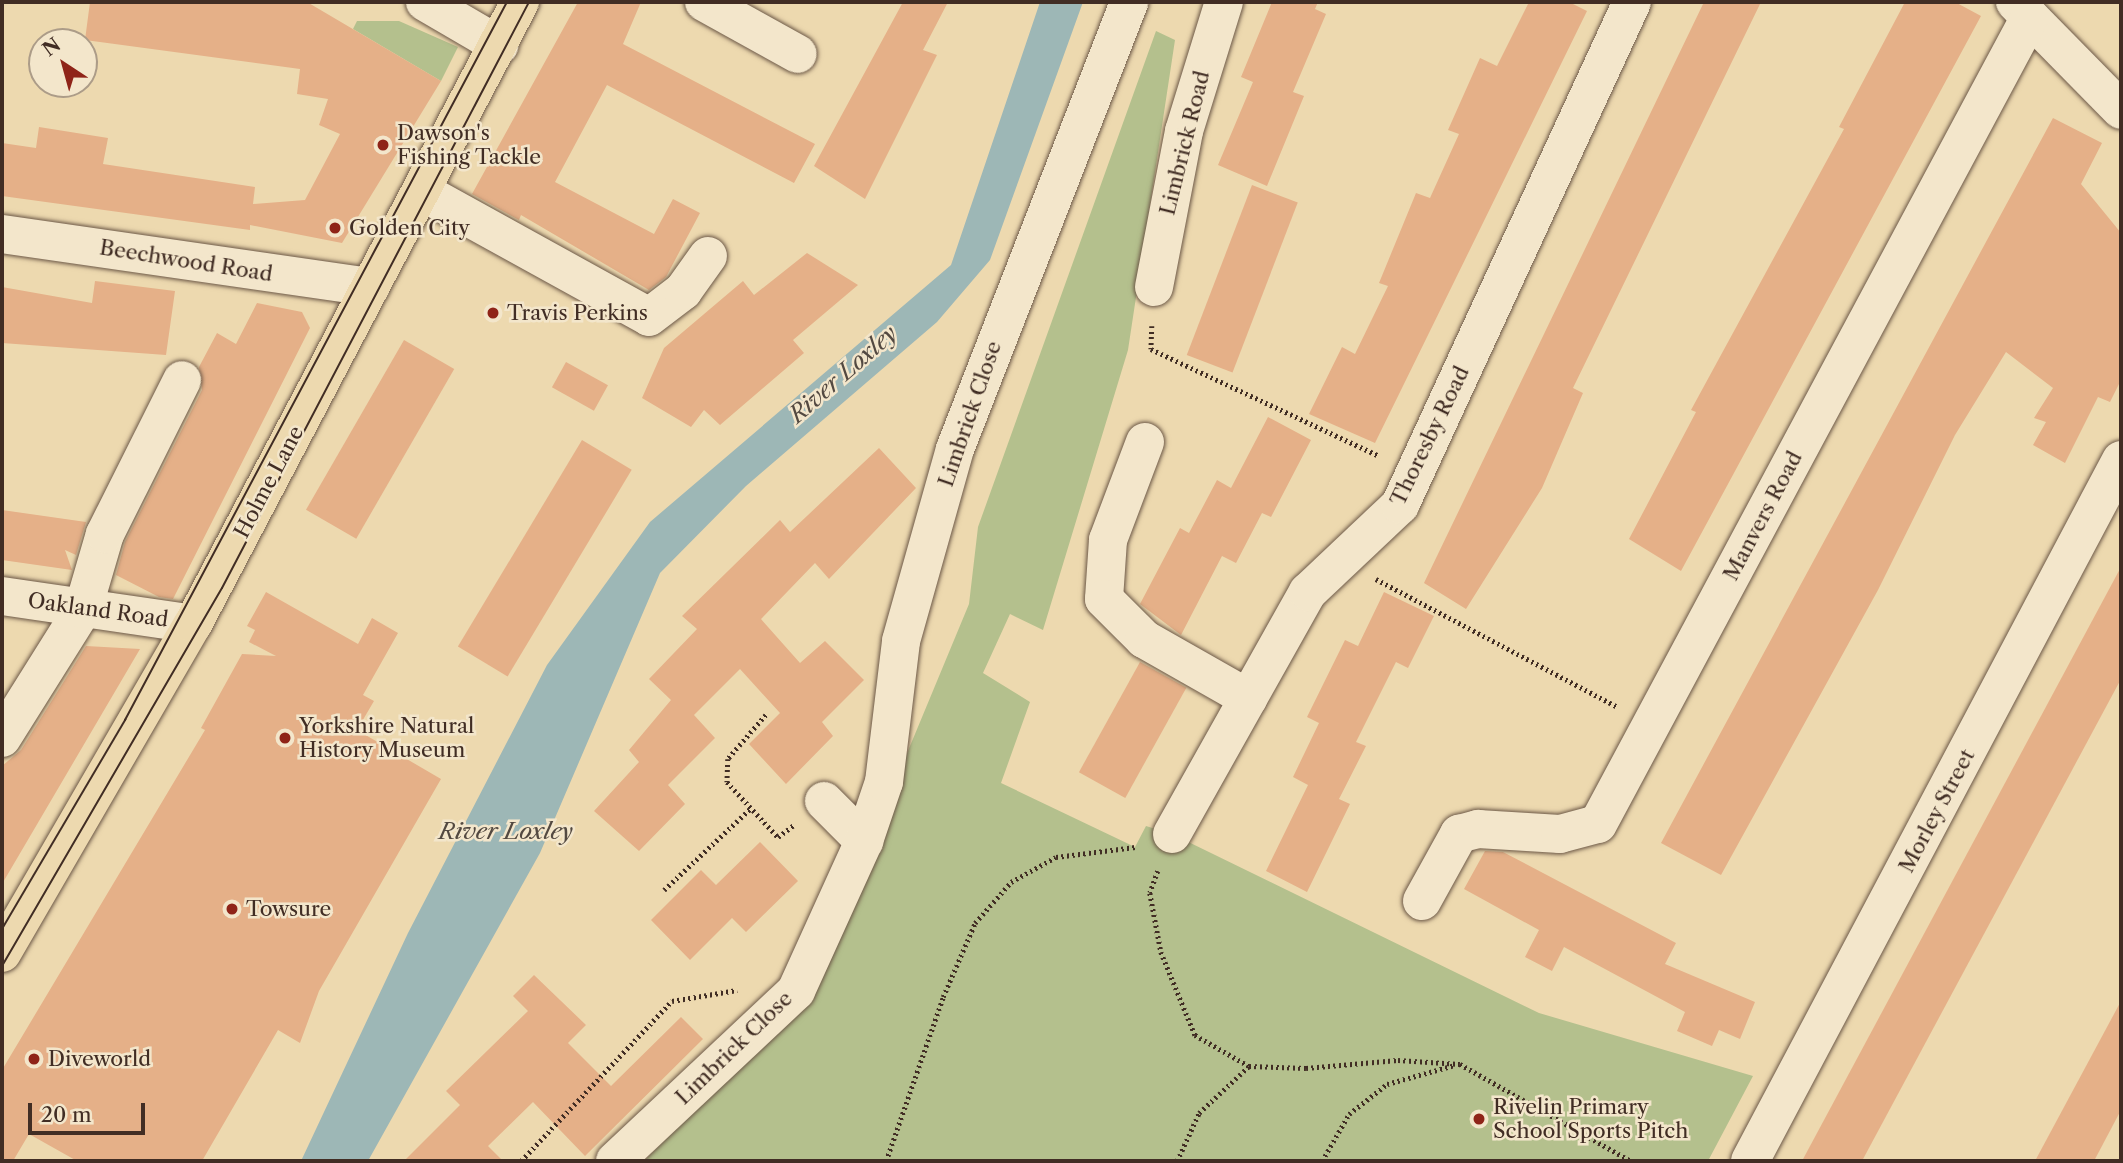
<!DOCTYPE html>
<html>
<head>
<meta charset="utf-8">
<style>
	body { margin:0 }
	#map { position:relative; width:2123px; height:1163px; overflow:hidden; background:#edd9af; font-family:"Libre Caslon Text",serif }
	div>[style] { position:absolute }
	.green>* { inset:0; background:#b4c08d }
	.water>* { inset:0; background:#9db7b6 }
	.building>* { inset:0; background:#e5b088; transform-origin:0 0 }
	.path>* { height:4.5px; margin-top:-2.25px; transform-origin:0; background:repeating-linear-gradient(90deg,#412d24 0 2px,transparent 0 5.5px) }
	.roads { filter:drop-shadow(0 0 2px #6c5847) drop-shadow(0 0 2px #6c5847) }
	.minor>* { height:38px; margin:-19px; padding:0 19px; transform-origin:19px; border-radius:19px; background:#f3e6cb }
	.major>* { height:38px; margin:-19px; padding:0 19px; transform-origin:19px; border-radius:19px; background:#edd9af }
	.tram>* { height:2px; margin:-1px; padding:0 1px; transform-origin:1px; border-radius:1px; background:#412d24 }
	.dots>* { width:19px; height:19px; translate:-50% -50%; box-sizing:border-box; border:4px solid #f3e6cb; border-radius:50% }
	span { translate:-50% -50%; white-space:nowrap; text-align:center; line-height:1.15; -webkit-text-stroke:5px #f3e6cb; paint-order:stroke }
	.poi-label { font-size:21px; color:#412d24 }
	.left { translate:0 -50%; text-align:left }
	.street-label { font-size:21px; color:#412d24 }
	.water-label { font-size:23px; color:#534941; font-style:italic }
	.frame { position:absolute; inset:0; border:4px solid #412d24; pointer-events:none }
	.north { position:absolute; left:28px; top:28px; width:70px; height:70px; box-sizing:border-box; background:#f3e6cb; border:2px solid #ac9c88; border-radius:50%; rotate:324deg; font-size:19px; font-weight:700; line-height:28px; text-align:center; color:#412d24 }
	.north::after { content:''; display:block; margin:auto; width:24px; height:32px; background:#8f2418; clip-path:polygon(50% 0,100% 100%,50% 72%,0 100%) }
	.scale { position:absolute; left:28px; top:1103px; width:117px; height:32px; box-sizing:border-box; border:4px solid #412d24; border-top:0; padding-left:9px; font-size:21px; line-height:24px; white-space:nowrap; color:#412d24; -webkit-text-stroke:5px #f3e6cb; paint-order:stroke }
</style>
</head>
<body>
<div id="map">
	<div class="green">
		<i style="clip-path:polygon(357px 21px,399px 21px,458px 47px,441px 81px,353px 29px)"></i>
		<i style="clip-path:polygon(1156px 31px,1175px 40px,1128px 350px,1043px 630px,1010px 614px,983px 673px,1030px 702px,1001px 783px,1135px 847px,1146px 826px,1172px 834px,1539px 1013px,1753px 1076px,1708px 1161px,644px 1161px,805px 999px,969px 604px,978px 527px)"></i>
	</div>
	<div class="water">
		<i style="clip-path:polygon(1040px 2px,1083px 2px,990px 260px,937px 322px,746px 486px,660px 573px,540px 853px,368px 1161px,301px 1161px,408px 933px,547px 665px,650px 522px,951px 265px)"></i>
	</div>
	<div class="building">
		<i style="clip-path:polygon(90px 2px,307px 2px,441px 81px,342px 243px,250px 225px,250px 230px,2px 196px,2px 143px,36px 148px,39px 127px,108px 138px,103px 164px,255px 187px,253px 204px,305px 200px,340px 134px,319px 125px,328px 99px,297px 94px,300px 69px,85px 40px)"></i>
		<i style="clip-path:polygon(578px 2px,641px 2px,623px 44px,815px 144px,794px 183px,607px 85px,555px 182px,654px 234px,673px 199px,700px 213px,666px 277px,649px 290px,521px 215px,519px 220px,472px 194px)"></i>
		<i style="clip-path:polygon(903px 2px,948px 2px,923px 50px,937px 55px,865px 199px,814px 166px)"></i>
		<i style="clip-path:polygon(1272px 2px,1318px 2px,1315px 9px,1326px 14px,1293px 92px,1304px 96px,1267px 186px,1218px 165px,1253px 82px,1241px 77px)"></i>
		<i style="clip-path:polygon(1529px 2px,1569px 2px,1587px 11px,1375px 443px,1309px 414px,1342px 347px,1355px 354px,1388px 286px,1379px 283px,1416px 193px,1430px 198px,1459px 134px,1448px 130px,1480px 58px,1497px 66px)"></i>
		<i style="clip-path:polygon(1704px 2px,1761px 2px,1573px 388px,1583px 393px,1542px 488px,1466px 609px,1424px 583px)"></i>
		<i style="clip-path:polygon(1905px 2px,1955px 2px,1981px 16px,1681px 571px,1629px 539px,1696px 412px,1691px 410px,1844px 129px,1839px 127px)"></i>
		<i style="clip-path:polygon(2053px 118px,2102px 143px,2081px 184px,2121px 233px,2121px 380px,2110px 402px,2098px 397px,2065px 463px,2033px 445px,2046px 422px,2034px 418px,2053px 388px,2006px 352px,1955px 435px,1878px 590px,1721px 875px,1661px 843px)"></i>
		<i style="left:1252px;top:185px;width:49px;height:182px;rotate:21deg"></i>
		<i style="clip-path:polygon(807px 253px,858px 285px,793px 340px,804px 353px,720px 425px,704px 410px,691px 427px,642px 398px,664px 348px,743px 281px,754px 295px)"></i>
		<i style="clip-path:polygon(95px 281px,175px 291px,166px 355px,2px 343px,2px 287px,92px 303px)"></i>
		<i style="clip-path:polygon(257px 303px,302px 312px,310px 328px,173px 599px,159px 597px,116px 575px,125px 542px,202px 390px,199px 367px,217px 333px,236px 344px)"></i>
		<i style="left:404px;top:340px;width:58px;height:196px;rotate:30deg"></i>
		<i style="left:566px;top:362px;width:48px;height:29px;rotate:29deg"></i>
		<i style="clip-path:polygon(1268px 417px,1311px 440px,1271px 517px,1262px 513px,1236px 563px,1222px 556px,1181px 635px,1140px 604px,1180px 528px,1189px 533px,1217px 480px,1231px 488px)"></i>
		<i style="left:582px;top:440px;width:58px;height:241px;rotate:31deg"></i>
		<i style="clip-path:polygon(879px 448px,916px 488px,829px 579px,815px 563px,761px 619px,800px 663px,825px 641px,864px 680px,822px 722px,833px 736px,786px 784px,749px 744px,780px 713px,740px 669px,694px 715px,715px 738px,668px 785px,685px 804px,639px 851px,594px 811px,639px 762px,629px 750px,671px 700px,649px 679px,697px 629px,682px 616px,780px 520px,790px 532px)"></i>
		<i style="clip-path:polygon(2px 510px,86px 522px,76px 555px,65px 550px,72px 570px,2px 560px)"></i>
		<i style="clip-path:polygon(2121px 567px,2121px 679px,1862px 1161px,1802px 1161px)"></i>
		<i style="clip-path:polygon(266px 592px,358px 644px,372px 618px,398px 633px,363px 695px,374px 701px,357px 730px,441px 779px,319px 991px,300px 1043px,278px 1030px,202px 1161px,77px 1161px,29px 1134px,13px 1161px,2px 1161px,2px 1070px,205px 730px,201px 728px,242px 654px,276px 656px,249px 642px,255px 630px,247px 626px)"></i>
		<i style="clip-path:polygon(1384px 592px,1434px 616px,1408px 668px,1396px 662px,1356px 742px,1366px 746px,1339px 799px,1350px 804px,1307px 892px,1266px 871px,1308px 785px,1293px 777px,1319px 723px,1307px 717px,1345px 640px,1358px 646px)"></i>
		<i style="clip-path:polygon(86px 646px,140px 649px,2px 884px,2px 766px,21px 750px)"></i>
		<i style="left:1140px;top:662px;width:53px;height:126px;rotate:29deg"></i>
		<i style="clip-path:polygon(760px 842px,798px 881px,746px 932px,732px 918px,690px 960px,651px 920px,701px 870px,716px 885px)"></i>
		<i style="clip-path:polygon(1485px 851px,1503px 852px,1676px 943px,1665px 964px,1755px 1002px,1740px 1039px,1719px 1030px,1712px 1046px,1677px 1031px,1685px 1012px,1564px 947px,1552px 971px,1525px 957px,1539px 930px,1464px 889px)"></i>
		<i style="clip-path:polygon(534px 975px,586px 1025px,568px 1043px,611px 1086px,681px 1017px,703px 1039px,585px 1156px,533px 1102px,488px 1146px,503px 1161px,404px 1161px,460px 1105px,446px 1091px,528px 1011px,513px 996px)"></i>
		<i style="clip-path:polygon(2121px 1001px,2121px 1110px,2094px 1161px,2035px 1161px)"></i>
	</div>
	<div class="path">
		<i style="left:1152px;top:326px;width:23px;rotate:92deg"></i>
		<i style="left:1151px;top:349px;width:252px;rotate:25.1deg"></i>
		<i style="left:1376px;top:579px;width:272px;rotate:27.9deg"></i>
		<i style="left:766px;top:715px;width:58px;rotate:130.8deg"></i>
		<i style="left:728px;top:759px;width:23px;rotate:92deg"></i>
		<i style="left:727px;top:782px;width:75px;rotate:47.2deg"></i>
		<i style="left:778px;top:837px;width:21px;rotate:-37deg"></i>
		<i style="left:1158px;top:871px;width:23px;rotate:110deg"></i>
		<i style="left:1150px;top:893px;width:60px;rotate:79.4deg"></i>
		<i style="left:1161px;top:952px;width:90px;rotate:67.7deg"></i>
		<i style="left:1195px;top:1035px;width:62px;rotate:29.9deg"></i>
		<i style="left:664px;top:890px;width:120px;rotate:-43.3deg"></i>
		<i style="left:521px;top:1161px;width:220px;rotate:-46.7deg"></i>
		<i style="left:672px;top:1001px;width:66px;rotate:-9.6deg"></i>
		<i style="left:886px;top:1161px;width:174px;rotate:-70.8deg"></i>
		<i style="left:943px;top:997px;width:81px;rotate:-66.6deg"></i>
		<i style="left:975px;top:923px;width:55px;rotate:-48.7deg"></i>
		<i style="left:1011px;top:882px;width:51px;rotate:-29.1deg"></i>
		<i style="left:1056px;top:857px;width:80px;rotate:-7.2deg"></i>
		<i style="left:1177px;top:1161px;width:53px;rotate:-65.4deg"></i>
		<i style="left:1199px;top:1113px;width:69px;rotate:-43.2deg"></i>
		<i style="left:1249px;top:1066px;width:57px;rotate:2deg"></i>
		<i style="left:1306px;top:1068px;width:92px;rotate:-5deg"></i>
		<i style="left:1398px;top:1060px;width:62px;rotate:3.7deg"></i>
		<i style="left:1460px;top:1064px;width:197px;rotate:29.6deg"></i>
		<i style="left:1322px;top:1161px;width:54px;rotate:-60.1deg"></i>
		<i style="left:1349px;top:1114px;width:48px;rotate:-38.3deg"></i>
		<i style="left:1387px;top:1084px;width:71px;rotate:-15.6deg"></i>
	</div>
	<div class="roads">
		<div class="minor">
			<i style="left:425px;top:2px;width:86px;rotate:30.2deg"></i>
			<i style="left:704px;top:2px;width:107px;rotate:29deg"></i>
			<i style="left:2015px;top:2px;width:151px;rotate:45.5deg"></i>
			<i style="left:421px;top:191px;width:260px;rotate:28.9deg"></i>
			<i style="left:649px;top:317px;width:43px;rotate:-37.4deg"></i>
			<i style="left:683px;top:291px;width:43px;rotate:-54.5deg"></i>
			<i style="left:2px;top:234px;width:372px;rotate:8.2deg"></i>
			<i style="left:1154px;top:287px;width:159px;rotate:-79.1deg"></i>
			<i style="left:1184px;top:131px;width:135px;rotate:-72.8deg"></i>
			<i style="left:1145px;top:442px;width:105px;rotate:110.7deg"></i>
			<i style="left:1108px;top:540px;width:59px;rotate:93.9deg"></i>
			<i style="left:1104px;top:599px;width:57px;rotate:45deg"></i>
			<i style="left:1144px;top:639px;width:120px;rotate:29.6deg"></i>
			<i style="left:2px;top:596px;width:193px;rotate:8.3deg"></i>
			<i style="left:2px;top:738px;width:152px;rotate:-57.9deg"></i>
			<i style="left:83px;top:609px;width:78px;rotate:-73.7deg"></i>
			<i style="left:105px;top:534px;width:172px;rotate:-63.4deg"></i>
			<i style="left:824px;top:801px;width:57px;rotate:45deg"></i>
			<i style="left:1172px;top:834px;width:278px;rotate:-60.7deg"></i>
			<i style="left:1308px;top:592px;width:127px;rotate:-43.4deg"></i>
			<i style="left:1400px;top:505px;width:554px;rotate:-65.24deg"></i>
			<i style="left:1422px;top:901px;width:77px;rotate:-61.1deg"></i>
			<i style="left:1459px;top:834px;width:20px;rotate:-15deg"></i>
			<i style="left:1478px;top:829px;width:82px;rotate:3.5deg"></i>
			<i style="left:1560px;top:834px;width:39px;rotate:-15deg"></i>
			<i style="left:1598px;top:824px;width:915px;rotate:-61.84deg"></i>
			<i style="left:615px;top:1161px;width:248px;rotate:-43.2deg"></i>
			<i style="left:796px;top:991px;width:165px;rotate:-65.6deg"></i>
			<i style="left:864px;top:841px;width:62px;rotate:-71.3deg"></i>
			<i style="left:884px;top:782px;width:142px;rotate:-83.1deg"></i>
			<i style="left:901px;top:641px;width:199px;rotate:-74.3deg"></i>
			<i style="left:955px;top:449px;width:480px;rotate:-68.7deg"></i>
			<i style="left:1750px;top:1161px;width:793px;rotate:-62.11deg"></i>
		</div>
		<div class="major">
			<i style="left:2px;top:953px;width:380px;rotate:-59.9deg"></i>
			<i style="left:193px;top:624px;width:703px;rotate:-62.27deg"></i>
		</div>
	</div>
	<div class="tram">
		<i style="left:2px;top:929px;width:243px;rotate:-59.5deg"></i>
		<i style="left:125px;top:720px;width:813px;rotate:-61.99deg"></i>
		<i style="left:2px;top:966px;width:437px;rotate:-59.8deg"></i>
		<i style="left:222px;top:588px;width:662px;rotate:-62.35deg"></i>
	</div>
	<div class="dots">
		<i style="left:383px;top:145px;background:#8f2418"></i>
		<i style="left:335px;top:228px;background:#8f2418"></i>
		<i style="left:493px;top:313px;background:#8f2418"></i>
		<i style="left:285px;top:738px;background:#8f2418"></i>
		<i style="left:232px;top:909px;background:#8f2418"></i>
		<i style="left:34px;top:1059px;background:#8f2418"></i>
		<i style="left:1479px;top:1119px;background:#8f2418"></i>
	</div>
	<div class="poi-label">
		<span class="left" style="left:397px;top:145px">Dawson's<br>Fishing Tackle</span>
		<span class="left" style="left:349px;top:228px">Golden City</span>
		<span class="left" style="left:507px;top:313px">Travis Perkins</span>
		<span class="left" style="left:299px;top:738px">Yorkshire Natural<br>History Museum</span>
		<span class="left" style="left:246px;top:909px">Towsure</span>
		<span class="left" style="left:48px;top:1059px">Diveworld</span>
		<span class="left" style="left:1493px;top:1119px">Rivelin Primary<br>School Sports Pitch</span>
	</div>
	<div class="street-label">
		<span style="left:1185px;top:143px;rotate:-76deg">Limbrick Road</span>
		<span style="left:186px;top:261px;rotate:9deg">Beechwood Road</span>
		<span style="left:970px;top:414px;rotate:-71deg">Limbrick Close</span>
		<span style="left:1430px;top:436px;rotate:-64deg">Thoresby Road</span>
		<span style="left:269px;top:482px;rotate:-62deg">Holme Lane</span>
		<span style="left:1763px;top:516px;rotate:-62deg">Manvers Road</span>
		<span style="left:98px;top:610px;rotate:8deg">Oakland Road</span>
		<span style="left:1937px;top:811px;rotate:-62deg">Morley Street</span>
		<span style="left:734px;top:1048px;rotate:-44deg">Limbrick Close</span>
	</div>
	<div class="water-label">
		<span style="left:843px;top:374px;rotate:-41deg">River Loxley</span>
		<span style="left:506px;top:831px">River Loxley</span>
	</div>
	<div class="frame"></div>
	<div class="north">N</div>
	<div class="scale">20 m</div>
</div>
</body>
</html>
